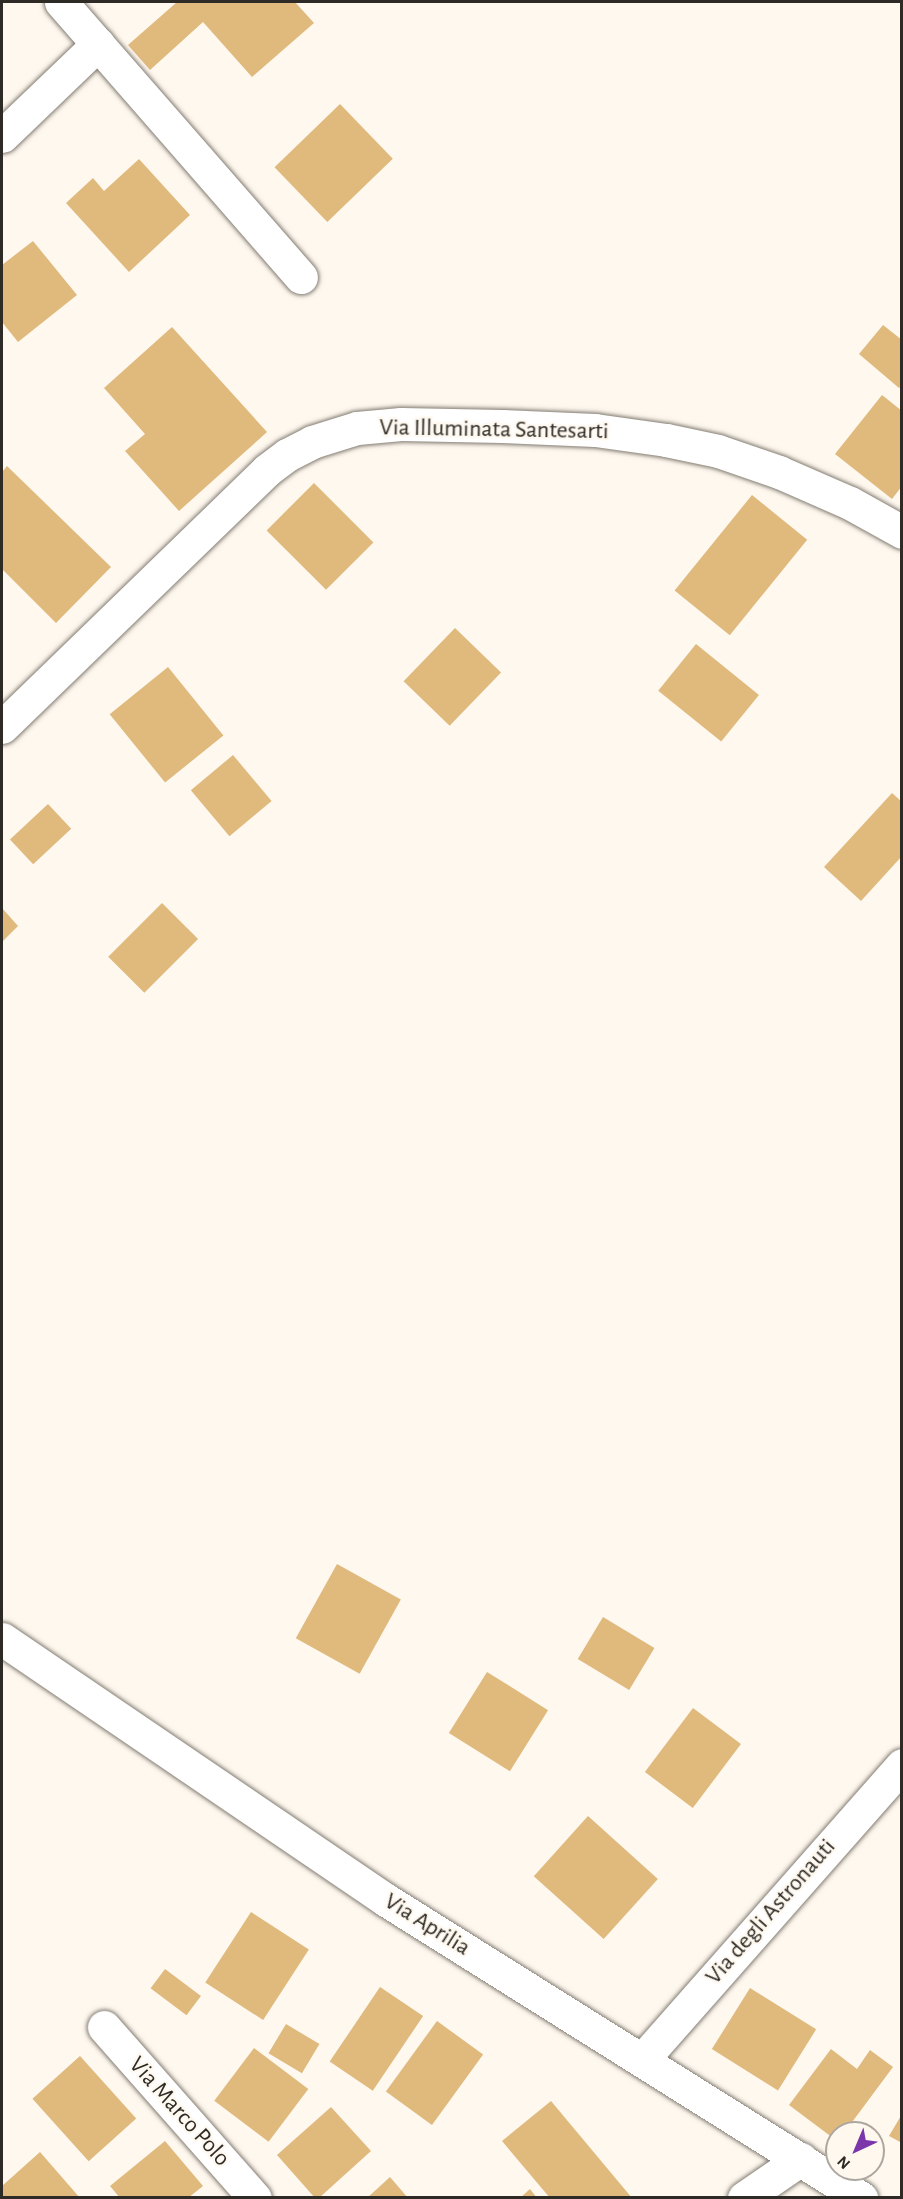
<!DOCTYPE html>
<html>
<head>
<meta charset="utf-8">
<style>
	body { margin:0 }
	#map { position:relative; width:903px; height:2199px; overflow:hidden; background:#fef8ef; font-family:"Alegreya Sans",sans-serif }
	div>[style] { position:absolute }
	.building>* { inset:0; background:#e0b97d; transform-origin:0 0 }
	.roads { filter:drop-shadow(0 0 2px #837c72) drop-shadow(0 0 2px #837c72) }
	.minor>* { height:33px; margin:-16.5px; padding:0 16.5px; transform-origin:16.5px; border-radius:16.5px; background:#fff }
	.tertiary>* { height:33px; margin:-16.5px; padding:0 16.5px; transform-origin:16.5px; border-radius:16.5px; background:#fff }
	span { translate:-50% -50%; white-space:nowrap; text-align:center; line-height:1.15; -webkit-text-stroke:4.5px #fef8ef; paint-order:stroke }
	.street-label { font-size:24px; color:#2e2b27 }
	.frame { position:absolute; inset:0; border:3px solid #2e2b27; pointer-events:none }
	.north { position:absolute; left:825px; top:2121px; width:60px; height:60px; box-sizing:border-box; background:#fef8ef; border:2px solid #aba69f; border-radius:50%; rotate:224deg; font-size:16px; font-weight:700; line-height:24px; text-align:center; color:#2e2b27 }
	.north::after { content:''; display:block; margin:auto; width:21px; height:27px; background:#7b36a9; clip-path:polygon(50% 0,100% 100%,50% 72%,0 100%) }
</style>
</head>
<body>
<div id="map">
	<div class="building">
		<i style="clip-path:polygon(177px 2px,295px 2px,314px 23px,252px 77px,203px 22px,150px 70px,128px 45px)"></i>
		<i style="left:340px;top:104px;width:76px;height:91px;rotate:46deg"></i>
		<i style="clip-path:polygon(139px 159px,190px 215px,129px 272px,66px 203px,93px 178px,104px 191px)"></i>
		<i style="clip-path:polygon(33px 241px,77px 295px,18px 342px,2px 322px,2px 265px)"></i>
		<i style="clip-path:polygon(883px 325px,902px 340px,902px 385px,899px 388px,859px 354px)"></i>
		<i style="clip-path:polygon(172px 327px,267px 432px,179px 511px,125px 451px,145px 434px,104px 388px)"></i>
		<i style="clip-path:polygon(882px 395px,902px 411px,902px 486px,892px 499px,835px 454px)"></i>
		<i style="clip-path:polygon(7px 466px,111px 567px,56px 623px,2px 569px,2px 472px)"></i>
		<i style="left:314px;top:483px;width:84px;height:67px;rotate:45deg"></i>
		<i style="left:752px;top:495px;width:71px;height:123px;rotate:39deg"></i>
		<i style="left:455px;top:628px;width:64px;height:74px;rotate:44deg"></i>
		<i style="left:696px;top:644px;width:81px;height:60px;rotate:39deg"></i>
		<i style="left:168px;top:667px;width:88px;height:75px;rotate:51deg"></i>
		<i style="left:233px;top:755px;width:60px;height:55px;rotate:50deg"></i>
		<i style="clip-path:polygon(892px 793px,902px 802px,902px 856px,861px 901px,824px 867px)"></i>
		<i style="left:48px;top:804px;width:34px;height:52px;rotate:47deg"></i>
		<i style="left:162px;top:903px;width:51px;height:76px;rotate:45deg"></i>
		<i style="clip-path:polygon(2px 908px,18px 926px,2px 942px)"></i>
		<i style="left:337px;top:1564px;width:73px;height:85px;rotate:29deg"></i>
		<i style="left:603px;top:1617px;width:60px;height:49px;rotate:31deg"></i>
		<i style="left:487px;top:1672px;width:72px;height:72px;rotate:32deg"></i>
		<i style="left:693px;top:1708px;width:60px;height:80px;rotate:37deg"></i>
		<i style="left:588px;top:1816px;width:94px;height:81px;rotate:42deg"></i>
		<i style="left:251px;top:1912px;width:69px;height:84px;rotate:33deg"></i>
		<i style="left:165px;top:1969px;width:45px;height:24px;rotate:37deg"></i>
		<i style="left:380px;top:1987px;width:52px;height:90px;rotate:34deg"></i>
		<i style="left:750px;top:1988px;width:78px;height:72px;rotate:32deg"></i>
		<i style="left:437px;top:2021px;width:57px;height:87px;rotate:36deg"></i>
		<i style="left:286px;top:2024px;width:39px;height:34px;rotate:31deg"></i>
		<i style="left:254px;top:2048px;width:68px;height:66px;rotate:37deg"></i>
		<i style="clip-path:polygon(831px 2049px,857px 2069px,870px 2050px,893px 2067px,844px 2133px,837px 2133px,837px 2141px,789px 2105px)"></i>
		<i style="left:80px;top:2056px;width:84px;height:64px;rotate:48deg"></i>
		<i style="clip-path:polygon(551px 2101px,632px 2198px,550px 2198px,502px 2141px)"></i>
		<i style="clip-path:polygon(331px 2107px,371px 2151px,319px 2198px,315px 2198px,277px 2155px)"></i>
		<i style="clip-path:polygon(902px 2114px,902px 2143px,889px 2136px)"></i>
		<i style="clip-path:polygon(165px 2141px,203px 2186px,188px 2198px,120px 2198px,110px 2186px)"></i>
		<i style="clip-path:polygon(40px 2152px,80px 2198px,2px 2198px,2px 2186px)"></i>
		<i style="clip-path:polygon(390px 2177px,408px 2198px,367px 2198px)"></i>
		<i style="clip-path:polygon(530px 2189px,537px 2198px,520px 2198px)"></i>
	</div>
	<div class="roads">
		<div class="minor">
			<i style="left:61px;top:2px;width:365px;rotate:48.9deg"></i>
			<i style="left:2px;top:136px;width:133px;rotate:-43.8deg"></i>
			<i style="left:2px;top:727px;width:369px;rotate:-44.1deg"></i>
			<i style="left:267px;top:470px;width:25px;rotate:-37deg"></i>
			<i style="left:287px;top:455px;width:28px;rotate:-27deg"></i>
			<i style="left:312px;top:442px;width:47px;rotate:-17.3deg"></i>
			<i style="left:357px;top:428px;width:44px;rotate:-5.2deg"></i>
			<i style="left:401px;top:424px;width:101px;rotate:1.1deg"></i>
			<i style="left:502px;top:426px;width:93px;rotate:2.5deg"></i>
			<i style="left:595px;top:430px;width:72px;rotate:8deg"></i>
			<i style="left:666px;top:440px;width:53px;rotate:11.9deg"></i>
			<i style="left:718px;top:451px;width:65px;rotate:19deg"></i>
			<i style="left:779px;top:472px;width:77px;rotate:23.6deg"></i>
			<i style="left:850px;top:503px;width:60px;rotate:29.1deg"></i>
			<i style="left:104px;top:2027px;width:228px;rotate:48.6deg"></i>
			<i style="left:642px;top:2060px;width:393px;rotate:-48.6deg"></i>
			<i style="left:744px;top:2198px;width:69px;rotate:-34.4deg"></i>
		</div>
		<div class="tertiary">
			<i style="left:2px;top:1639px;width:464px;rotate:34.2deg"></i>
			<i style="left:386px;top:1900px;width:561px;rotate:32.1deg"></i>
		</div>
	</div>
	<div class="street-label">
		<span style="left:494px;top:430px;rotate:1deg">Via Illuminata Santesarti</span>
		<span style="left:771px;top:1912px;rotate:-49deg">Via degli Astronauti</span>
		<span style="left:427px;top:1925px;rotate:32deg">Via Aprilia</span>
		<span style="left:179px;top:2112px;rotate:48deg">Via Marco Polo</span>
	</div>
	<div class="frame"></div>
	<div class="north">N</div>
</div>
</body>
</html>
